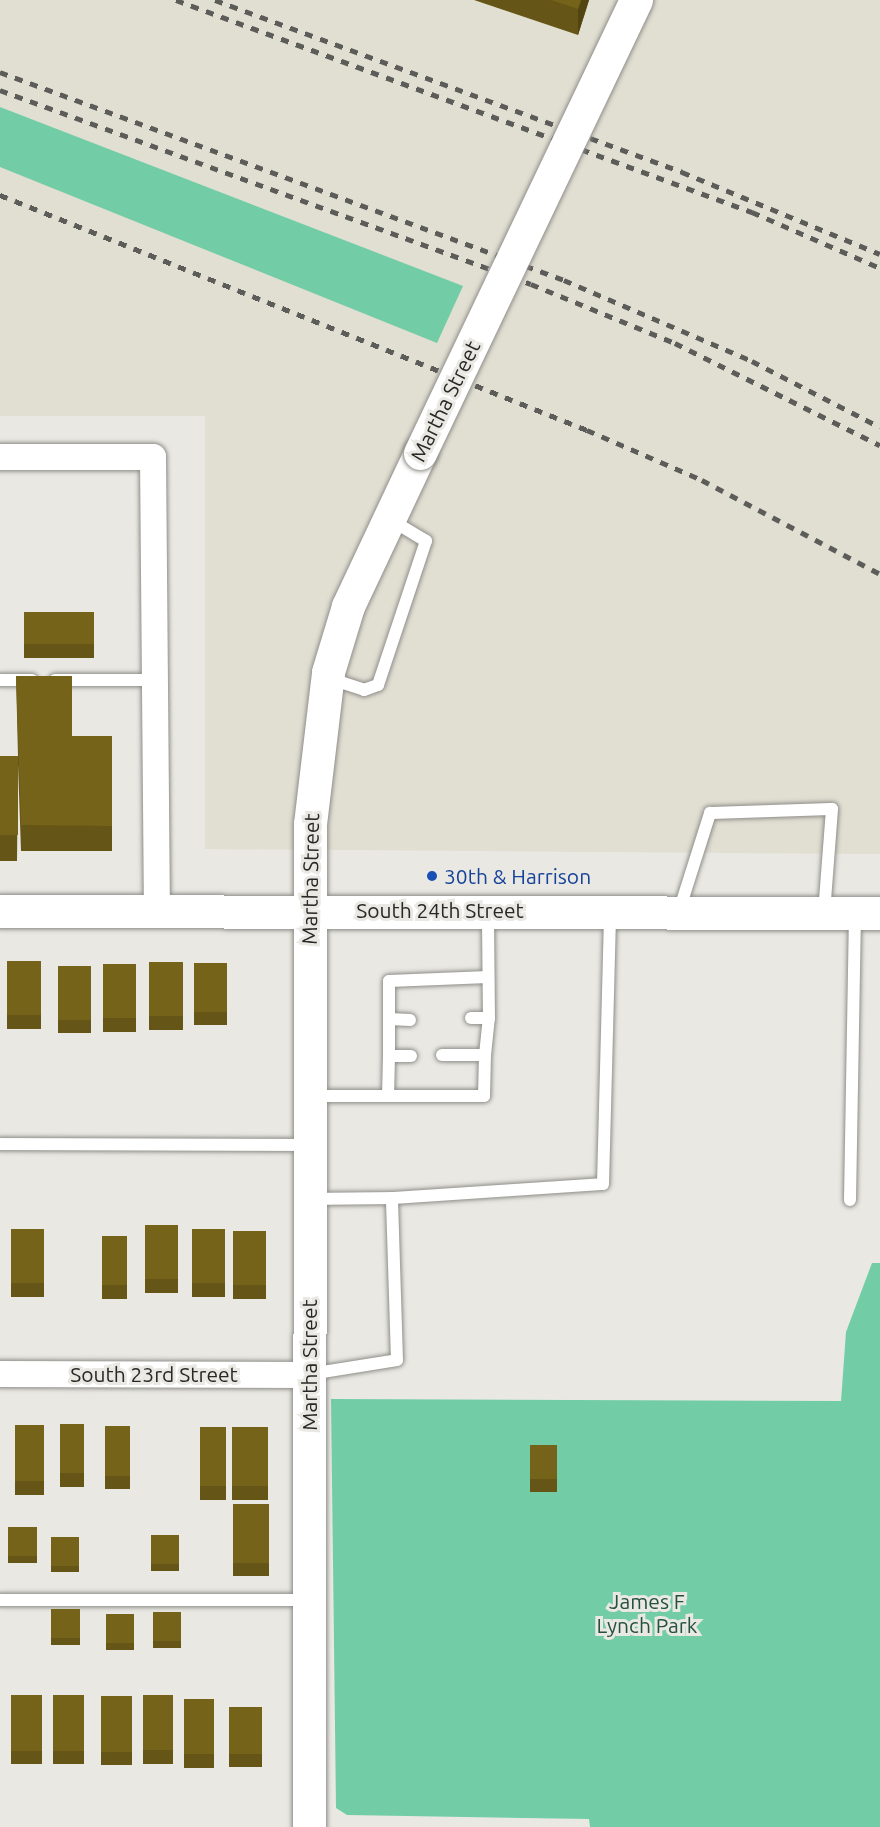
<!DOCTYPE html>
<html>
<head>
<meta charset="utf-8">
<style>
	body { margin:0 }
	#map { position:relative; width:880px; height:1827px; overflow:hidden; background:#e9e8e3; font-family:Ubuntu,sans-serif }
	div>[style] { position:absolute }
	.built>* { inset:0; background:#e1ded2 }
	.green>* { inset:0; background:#72cda7 }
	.roads { filter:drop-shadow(0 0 2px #8f8e89) drop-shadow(0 0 2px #8f8e89) }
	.service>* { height:12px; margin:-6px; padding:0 6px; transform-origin:6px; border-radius:6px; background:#fff }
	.minor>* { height:26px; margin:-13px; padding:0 13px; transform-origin:13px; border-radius:13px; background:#fff }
	.secondary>* { height:33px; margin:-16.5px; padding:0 16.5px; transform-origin:16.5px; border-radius:16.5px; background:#fff }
	.rail>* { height:4.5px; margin-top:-2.25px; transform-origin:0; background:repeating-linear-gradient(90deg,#5c5c59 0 8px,transparent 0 16px) }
	.bridges { filter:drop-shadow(0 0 2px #8f8e89) drop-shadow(0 0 2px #8f8e89) }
	.secondary-bridge>* { height:33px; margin:-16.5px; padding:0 16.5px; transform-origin:16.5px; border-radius:16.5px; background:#fff }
	.wall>* { inset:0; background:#655516; transform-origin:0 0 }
	.shaded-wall>* { inset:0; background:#524512 }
	.building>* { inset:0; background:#756319; transform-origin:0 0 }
	.dots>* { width:16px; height:16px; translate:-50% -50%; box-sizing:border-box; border:3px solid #e9e8e3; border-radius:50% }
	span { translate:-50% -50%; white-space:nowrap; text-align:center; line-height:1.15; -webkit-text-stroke:6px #e9e8e3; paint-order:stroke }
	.street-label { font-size:21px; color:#282826 }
	.transit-label { font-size:21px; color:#164399 }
	.left { translate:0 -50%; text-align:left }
	.park-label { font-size:21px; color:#24503e }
</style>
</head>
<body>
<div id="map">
	<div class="built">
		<i style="clip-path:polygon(0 0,880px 0,880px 854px,205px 849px,205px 416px,0 416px)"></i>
	</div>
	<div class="green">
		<i style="clip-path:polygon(0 107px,463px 286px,437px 343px,0 167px)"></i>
		<i style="clip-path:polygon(872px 1263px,880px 1263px,880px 1827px,590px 1827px,589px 1819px,347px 1815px,336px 1808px,331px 1399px,841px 1401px,846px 1332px)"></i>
	</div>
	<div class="roads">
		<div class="service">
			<i style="left:328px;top:678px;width:38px;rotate:18deg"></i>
			<i style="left:364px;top:690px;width:15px;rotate:-20deg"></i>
			<i style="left:378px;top:685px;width:152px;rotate:-71.6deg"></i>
			<i style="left:426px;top:541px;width:41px;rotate:-149deg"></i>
			<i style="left:0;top:680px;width:32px"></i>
			<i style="left:55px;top:680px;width:102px"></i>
			<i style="left:679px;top:911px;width:103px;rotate:-72.4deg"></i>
			<i style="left:710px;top:813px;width:122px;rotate:-1.9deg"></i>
			<i style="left:832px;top:809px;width:103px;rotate:94.4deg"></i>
			<i style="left:471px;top:1018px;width:18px"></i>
			<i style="left:489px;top:1018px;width:104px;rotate:-90.6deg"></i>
			<i style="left:389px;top:1019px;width:21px;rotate:3deg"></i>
			<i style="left:442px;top:1055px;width:43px"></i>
			<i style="left:485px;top:1055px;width:37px;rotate:-84deg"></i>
			<i style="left:389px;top:1056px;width:40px;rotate:91.4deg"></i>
			<i style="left:388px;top:1096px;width:96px"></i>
			<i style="left:484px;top:1096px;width:41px;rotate:-88.6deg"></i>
			<i style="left:411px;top:1056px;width:22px;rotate:180deg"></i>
			<i style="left:389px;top:1056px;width:75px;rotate:-90deg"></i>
			<i style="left:389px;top:981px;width:99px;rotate:-2.3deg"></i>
			<i style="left:311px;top:1096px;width:77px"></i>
			<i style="left:0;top:1144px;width:308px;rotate:0.2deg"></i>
			<i style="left:392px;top:1198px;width:211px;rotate:-3.8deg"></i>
			<i style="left:603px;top:1184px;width:272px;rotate:-88.5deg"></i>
			<i style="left:850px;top:1200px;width:286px;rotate:-89deg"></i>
			<i style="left:310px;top:1374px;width:88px;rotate:-9.1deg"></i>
			<i style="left:397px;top:1360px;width:162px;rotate:-91.8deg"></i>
			<i style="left:392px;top:1198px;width:81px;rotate:179.3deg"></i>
			<i style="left:0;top:1600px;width:308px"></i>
		</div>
		<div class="minor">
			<i style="left:0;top:457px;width:153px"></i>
			<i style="left:153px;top:457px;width:455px;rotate:89.5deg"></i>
			<i style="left:0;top:1374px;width:309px;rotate:0.2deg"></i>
		</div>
		<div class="secondary">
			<i style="left:0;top:911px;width:880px;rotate:0.13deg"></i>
			<i style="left:309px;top:1827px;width:1003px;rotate:-89.94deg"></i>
			<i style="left:310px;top:824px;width:153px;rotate:-83.2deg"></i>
			<i style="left:328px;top:672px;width:69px;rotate:-73.1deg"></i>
			<i style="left:348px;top:606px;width:169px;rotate:-64.8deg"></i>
		</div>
	</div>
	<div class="rail">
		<i style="left:176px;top:0;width:614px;rotate:20.21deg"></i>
		<i style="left:752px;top:212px;width:140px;rotate:23.6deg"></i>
		<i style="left:215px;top:0;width:498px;rotate:20.2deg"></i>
		<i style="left:682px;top:172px;width:214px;rotate:22.5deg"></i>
		<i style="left:0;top:72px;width:601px;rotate:20.24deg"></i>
		<i style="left:564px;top:280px;width:205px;rotate:23.3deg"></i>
		<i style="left:752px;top:361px;width:144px;rotate:27.3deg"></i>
		<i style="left:0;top:90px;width:565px;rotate:20.07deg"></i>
		<i style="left:531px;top:284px;width:156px;rotate:22.3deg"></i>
		<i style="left:675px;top:343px;width:229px;rotate:26.5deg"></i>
		<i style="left:0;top:195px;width:632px;rotate:21.82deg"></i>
		<i style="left:587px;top:430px;width:125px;rotate:23.5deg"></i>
		<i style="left:702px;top:480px;width:201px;rotate:27.8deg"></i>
	</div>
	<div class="bridges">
		<div class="secondary-bridge">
			<i style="left:420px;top:453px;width:502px;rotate:-64.51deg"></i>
		</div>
	</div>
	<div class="wall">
		<i style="clip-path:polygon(474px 0,589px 0,578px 35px)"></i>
		<i style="left:94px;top:612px;width:46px;height:70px;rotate:90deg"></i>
		<i style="clip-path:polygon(16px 676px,72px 736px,112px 736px,112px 851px,21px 851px,18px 764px,17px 861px,0 861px,0 756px,18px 756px)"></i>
		<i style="left:7px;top:961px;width:34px;height:68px"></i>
		<i style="left:149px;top:962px;width:34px;height:68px"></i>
		<i style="left:194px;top:963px;width:33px;height:62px"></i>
		<i style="left:103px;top:964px;width:33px;height:68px"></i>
		<i style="left:58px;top:966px;width:33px;height:67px"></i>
		<i style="left:145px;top:1225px;width:33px;height:68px"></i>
		<i style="left:11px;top:1229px;width:33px;height:68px"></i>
		<i style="left:192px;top:1229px;width:33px;height:68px"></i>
		<i style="left:233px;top:1231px;width:33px;height:68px"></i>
		<i style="left:102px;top:1236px;width:25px;height:63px"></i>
		<i style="left:60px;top:1424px;width:24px;height:63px"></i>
		<i style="left:15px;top:1425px;width:29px;height:70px"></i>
		<i style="left:105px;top:1426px;width:25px;height:63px"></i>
		<i style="left:200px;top:1427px;width:26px;height:73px"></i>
		<i style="left:232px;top:1427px;width:36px;height:73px"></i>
		<i style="left:530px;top:1445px;width:27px;height:47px"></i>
		<i style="left:233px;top:1504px;width:36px;height:72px"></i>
		<i style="left:8px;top:1527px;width:29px;height:36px"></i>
		<i style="left:151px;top:1535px;width:28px;height:36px"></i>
		<i style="left:51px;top:1537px;width:28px;height:35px"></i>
		<i style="left:51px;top:1609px;width:29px;height:36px"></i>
		<i style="left:153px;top:1612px;width:28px;height:36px"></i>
		<i style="left:106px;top:1614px;width:28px;height:36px"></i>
		<i style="left:11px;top:1695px;width:31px;height:69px"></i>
		<i style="left:53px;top:1695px;width:31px;height:69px"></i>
		<i style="left:143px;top:1695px;width:30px;height:69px"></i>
		<i style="left:101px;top:1696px;width:31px;height:69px"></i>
		<i style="left:184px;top:1699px;width:30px;height:69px"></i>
		<i style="left:229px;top:1707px;width:33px;height:60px"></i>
	</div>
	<div class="shaded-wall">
		<i style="clip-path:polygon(581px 0,589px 0,578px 35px,578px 9px)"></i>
	</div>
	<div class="building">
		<i style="clip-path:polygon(551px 0,581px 0,578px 9px)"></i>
		<i style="left:94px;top:612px;width:32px;height:70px;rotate:90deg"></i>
		<i style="clip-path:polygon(16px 676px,72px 676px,72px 736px,112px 736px,112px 826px,21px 825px)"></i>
		<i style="left:0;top:756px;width:18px;height:79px"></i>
		<i style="left:7px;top:961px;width:34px;height:54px"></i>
		<i style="left:149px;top:962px;width:34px;height:54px"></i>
		<i style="left:194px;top:963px;width:33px;height:49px"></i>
		<i style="left:103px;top:964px;width:33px;height:54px"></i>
		<i style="left:58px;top:966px;width:33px;height:54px"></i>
		<i style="left:145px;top:1225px;width:33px;height:54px"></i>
		<i style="left:11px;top:1229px;width:33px;height:54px"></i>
		<i style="left:192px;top:1229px;width:33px;height:54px"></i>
		<i style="left:233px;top:1231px;width:33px;height:54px"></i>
		<i style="left:102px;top:1236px;width:25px;height:49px"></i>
		<i style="left:60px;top:1424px;width:24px;height:49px"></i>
		<i style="left:15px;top:1425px;width:29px;height:56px"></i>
		<i style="left:105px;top:1426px;width:25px;height:50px"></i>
		<i style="left:200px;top:1427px;width:26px;height:59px"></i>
		<i style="left:232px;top:1427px;width:36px;height:59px"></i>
		<i style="left:530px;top:1445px;width:27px;height:34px"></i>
		<i style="left:233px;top:1504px;width:36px;height:59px"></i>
		<i style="left:8px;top:1527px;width:29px;height:29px"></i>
		<i style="left:151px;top:1535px;width:28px;height:29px"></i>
		<i style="left:51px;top:1537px;width:28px;height:29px"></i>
		<i style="left:51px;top:1609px;width:29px;height:29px"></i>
		<i style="left:153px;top:1612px;width:28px;height:29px"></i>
		<i style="left:106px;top:1614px;width:28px;height:29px"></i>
		<i style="left:11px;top:1695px;width:31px;height:56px"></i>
		<i style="left:53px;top:1695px;width:31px;height:56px"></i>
		<i style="left:143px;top:1695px;width:30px;height:55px"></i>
		<i style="left:101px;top:1696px;width:31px;height:56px"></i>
		<i style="left:184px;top:1699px;width:30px;height:55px"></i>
		<i style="left:229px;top:1707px;width:33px;height:47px"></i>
	</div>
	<div class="dots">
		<i style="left:432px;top:876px;background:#1a4fb4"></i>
	</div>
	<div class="street-label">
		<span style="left:445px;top:401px;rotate:-64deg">Martha Street</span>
		<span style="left:310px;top:879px;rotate:-89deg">Martha Street</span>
		<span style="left:440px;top:910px">South 24th Street</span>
		<span style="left:309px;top:1365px;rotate:-90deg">Martha Street</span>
		<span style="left:154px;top:1374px">South 23rd Street</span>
	</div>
	<div class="transit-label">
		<span class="left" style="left:444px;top:876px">30th &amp; Harrison</span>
	</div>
	<div class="park-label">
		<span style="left:647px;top:1613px">James F<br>Lynch Park</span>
	</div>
</div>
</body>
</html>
